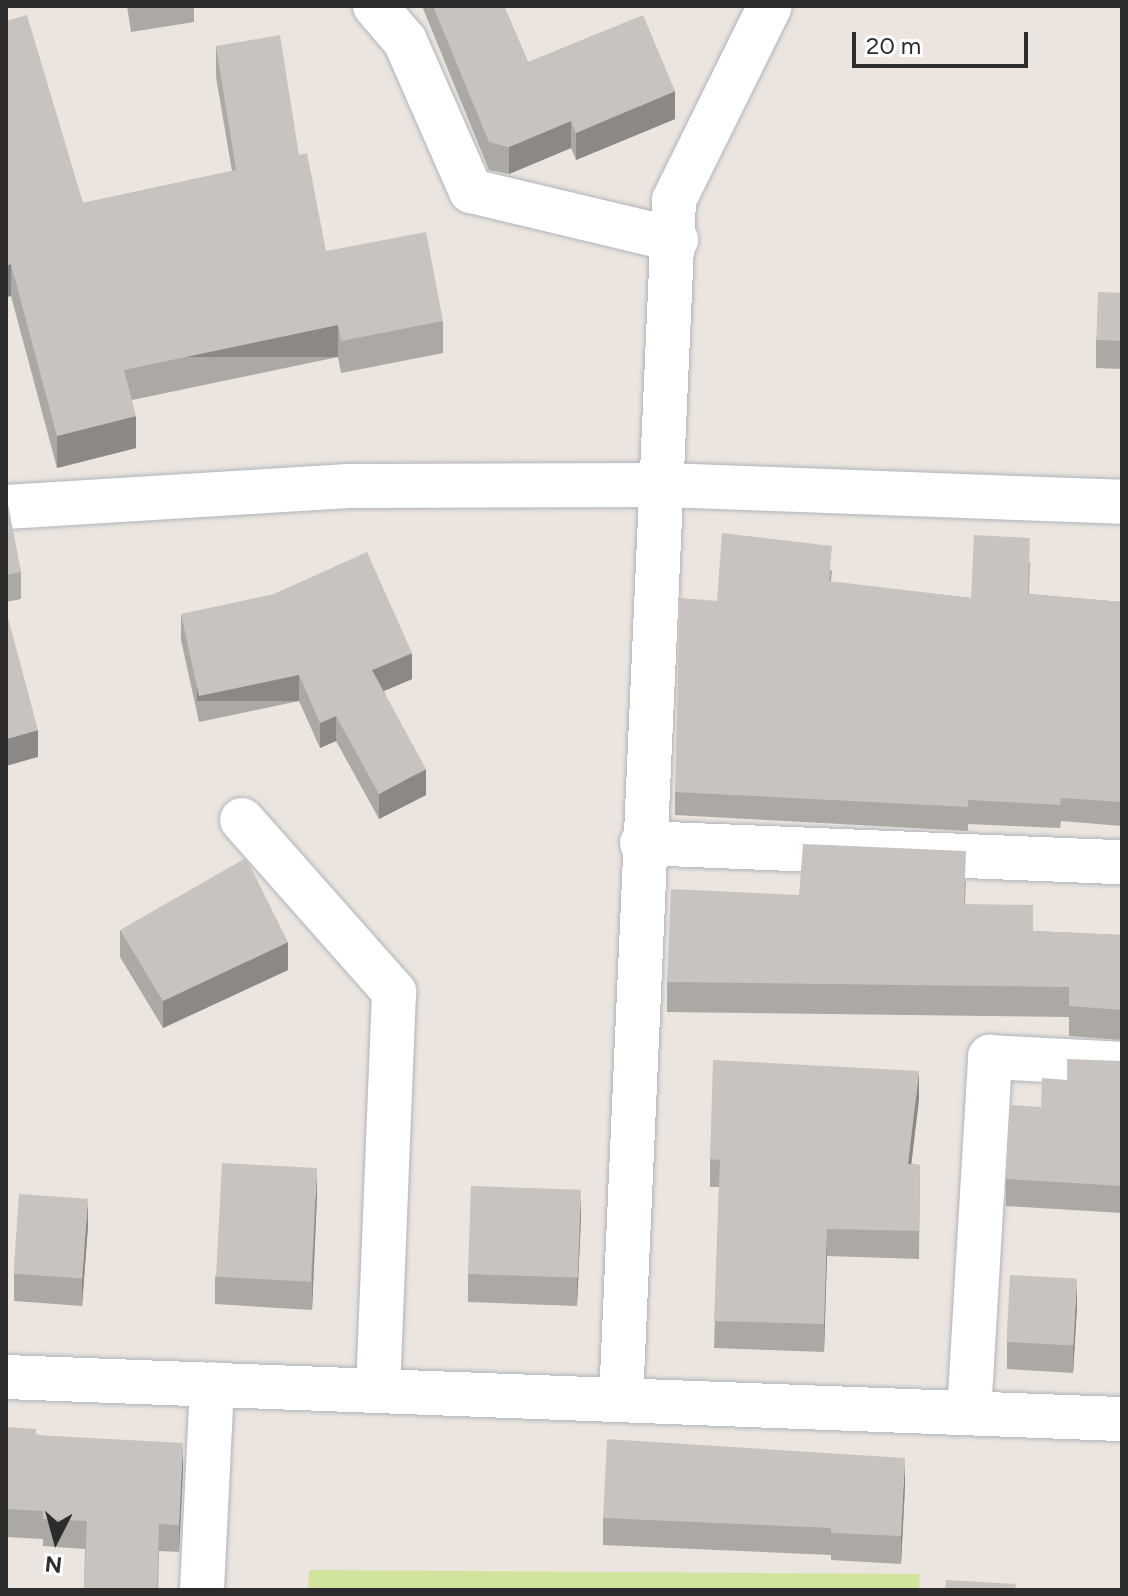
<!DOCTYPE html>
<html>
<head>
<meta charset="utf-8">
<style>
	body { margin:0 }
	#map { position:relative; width:1128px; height:1596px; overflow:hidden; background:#ece5df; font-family:Figtree,sans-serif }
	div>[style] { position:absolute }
	.pitch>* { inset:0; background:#d1e49e }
	.roads { filter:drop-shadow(0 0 2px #b0b4bb) drop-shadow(0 0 2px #b0b4bb) }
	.minor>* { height:44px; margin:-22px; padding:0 22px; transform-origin:22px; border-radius:22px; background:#fff }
	.wall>* { inset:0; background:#aca8a3 }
	.shaded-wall>* { inset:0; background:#8c8885; transform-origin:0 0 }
	.building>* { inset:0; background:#c8c3be; transform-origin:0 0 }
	span { translate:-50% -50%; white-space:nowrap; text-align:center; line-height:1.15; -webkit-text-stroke:8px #fff; paint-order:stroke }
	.frame { position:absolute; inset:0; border:8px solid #2c2c2c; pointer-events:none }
	.north { position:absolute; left:16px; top:1500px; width:80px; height:80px; -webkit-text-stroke:6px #fff; paint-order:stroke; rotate:186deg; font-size:22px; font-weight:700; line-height:32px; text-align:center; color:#2c2c2c }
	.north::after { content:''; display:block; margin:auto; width:28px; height:36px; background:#2c2c2c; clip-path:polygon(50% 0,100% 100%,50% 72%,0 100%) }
	.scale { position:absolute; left:852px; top:32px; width:176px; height:36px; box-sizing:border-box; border:4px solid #2c2c2c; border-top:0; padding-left:10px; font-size:24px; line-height:28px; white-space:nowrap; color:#2c2c2c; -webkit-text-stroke:6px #fff; paint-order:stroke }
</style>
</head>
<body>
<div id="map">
	<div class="pitch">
		<i style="clip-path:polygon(309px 1570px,920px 1574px,919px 1590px,308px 1590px)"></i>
	</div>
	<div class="roads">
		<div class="minor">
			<i style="left:375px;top:6px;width:46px;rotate:49.4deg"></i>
			<i style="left:405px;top:41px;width:164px;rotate:66.3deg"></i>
			<i style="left:471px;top:191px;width:211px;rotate:13.4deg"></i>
			<i style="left:6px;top:507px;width:343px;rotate:-3.5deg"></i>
			<i style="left:348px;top:486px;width:316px;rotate:-0.2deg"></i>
			<i style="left:664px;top:485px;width:458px;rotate:2.1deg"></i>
			<i style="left:242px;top:820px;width:230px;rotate:48.5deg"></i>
			<i style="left:394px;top:992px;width:399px;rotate:92.3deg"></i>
			<i style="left:642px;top:843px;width:480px;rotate:2.3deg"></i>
			<i style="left:6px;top:1377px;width:1117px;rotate:2.16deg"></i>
			<i style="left:621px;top:1400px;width:1201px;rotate:-87.47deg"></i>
			<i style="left:674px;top:200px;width:216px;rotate:-63.7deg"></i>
			<i style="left:969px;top:1413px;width:357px;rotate:-86.6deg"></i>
			<i style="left:990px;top:1057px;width:132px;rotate:3deg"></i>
			<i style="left:202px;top:1590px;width:206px;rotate:-87.2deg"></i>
		</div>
	</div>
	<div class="wall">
		<i style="clip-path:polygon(127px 6px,194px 6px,194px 22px,131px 32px)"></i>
		<i style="clip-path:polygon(422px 6px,504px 6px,528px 62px,675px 119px,576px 160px,571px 148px,509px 174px,489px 170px)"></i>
		<i style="clip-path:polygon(6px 21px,83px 203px,232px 171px,216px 77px,216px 46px,299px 155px,326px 251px,443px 321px,443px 353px,341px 373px,338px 357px,132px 400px,136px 448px,57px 468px,11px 296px,6px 298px)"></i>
		<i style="clip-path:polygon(1122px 293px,1122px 369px,1096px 368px,1096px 340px)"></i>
		<i style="clip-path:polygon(6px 505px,21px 572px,21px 599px,6px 602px)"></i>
		<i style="clip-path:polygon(1030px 562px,1029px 594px,1122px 602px,1122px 826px,1061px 821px,1060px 828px,968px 824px,968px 831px,675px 815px,675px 792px,717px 601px,832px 570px,831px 582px,971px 598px)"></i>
		<i style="clip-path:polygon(181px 614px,412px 679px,384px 691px,426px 795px,379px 819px,336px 741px,320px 748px,299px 701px,199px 722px,181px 640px)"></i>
		<i style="clip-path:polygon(966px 881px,965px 904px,1033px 931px,1122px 935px,1122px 1040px,1069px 1036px,1069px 1017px,667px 1012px,667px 982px,799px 895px)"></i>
		<i style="clip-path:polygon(120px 930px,288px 970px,163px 1028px,120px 957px)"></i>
		<i style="clip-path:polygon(1122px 1061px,1122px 1213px,1006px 1206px,1006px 1179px,1041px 1107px,1067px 1080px)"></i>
		<i style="clip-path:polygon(919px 1099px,911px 1164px,920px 1165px,919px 1259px,827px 1256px,824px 1352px,714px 1348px,719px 1187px,710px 1187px,710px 1159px)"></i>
		<i style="clip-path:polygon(317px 1195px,312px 1310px,215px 1304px,215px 1277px)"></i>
		<i style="clip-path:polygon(581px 1217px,577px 1306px,468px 1302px,468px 1274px)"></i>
		<i style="clip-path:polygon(88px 1226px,82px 1306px,14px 1301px,14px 1274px)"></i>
		<i style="clip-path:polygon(1077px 1307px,1073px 1373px,1007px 1369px,1007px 1342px)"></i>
		<i style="clip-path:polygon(6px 1427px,183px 1470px,179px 1552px,159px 1551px,158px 1590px,84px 1590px,85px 1549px,43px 1546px,43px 1539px,6px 1537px)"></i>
		<i style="clip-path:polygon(905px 1486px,901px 1564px,831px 1560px,831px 1555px,603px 1545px,603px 1518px)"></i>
	</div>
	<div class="shaded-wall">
		<i style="clip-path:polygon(675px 91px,675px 119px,576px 160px,576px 133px)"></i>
		<i style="clip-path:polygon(571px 121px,571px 148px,509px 174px,509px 147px)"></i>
		<i style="left:11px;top:264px;width:32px;height:5px;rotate:90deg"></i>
		<i style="left:338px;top:325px;width:32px;height:219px;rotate:90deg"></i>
		<i style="clip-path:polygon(136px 416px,136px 448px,57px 468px,57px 436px)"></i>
		<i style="clip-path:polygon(412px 653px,412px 679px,372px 696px,372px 670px)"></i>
		<i style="left:299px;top:675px;width:26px;height:102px;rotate:90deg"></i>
		<i style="clip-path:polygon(336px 716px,336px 741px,320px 748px,320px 723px)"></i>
		<i style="clip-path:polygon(38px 730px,38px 757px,6px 766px,6px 739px)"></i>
		<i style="clip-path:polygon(426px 769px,426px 795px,379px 819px,379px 794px)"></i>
		<i style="clip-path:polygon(288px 942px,288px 970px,163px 1028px,163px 1001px)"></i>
		<i style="clip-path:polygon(919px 1071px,919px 1099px,908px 1192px,908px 1164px)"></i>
		<i style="clip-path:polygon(317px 1168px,317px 1195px,312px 1310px,312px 1282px)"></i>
		<i style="clip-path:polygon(581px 1190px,581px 1217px,577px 1306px,577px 1279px)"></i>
		<i style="clip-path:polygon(88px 1199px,88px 1226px,82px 1306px,82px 1279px)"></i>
		<i style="clip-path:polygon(827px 1229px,827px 1256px,824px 1352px,824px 1324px)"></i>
		<i style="clip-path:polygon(1077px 1279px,1077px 1307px,1073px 1373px,1073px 1346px)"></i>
		<i style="clip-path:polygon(183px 1443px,183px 1470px,179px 1552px,179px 1525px)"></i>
		<i style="clip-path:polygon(905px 1458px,905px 1486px,901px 1564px,901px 1536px)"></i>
	</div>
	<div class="building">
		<i style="clip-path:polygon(433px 6px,504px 6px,528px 62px,643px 15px,675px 91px,576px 133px,571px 121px,509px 147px,489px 142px)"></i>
		<i style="clip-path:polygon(27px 15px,83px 203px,236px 170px,216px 46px,280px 35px,299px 155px,307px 153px,326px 251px,426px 232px,443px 321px,341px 341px,338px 325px,124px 370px,136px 416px,57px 436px,11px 264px,6px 266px,6px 21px)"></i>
		<i style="left:1098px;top:292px;width:24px;height:48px;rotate:2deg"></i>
		<i style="clip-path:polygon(8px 504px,21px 572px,6px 575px,6px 505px)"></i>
		<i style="clip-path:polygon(722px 533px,832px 546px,829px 581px,971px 598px,974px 535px,1030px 538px,1028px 594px,1122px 602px,1122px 802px,1061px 798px,1060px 805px,968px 800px,968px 807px,675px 792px,680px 598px,717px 601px)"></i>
		<i style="clip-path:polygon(367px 552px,412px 653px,372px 670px,426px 769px,379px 794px,336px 716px,320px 723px,299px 675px,199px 696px,181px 614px,274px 594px)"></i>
		<i style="clip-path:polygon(6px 610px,38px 730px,6px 739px)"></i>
		<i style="clip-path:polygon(803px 844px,966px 851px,964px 904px,1033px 905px,1033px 931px,1122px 935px,1122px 1010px,1069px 1006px,1069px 987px,667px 982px,671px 889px,799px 895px)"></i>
		<i style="clip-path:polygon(246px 858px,288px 942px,163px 1001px,120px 930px)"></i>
		<i style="clip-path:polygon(1067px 1059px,1122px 1061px,1122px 1186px,1006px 1179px,1011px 1105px,1041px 1107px,1042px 1078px,1067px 1080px)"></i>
		<i style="clip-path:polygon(713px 1060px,919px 1071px,908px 1164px,920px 1165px,919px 1231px,827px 1229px,824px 1324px,714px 1321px,720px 1160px,710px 1159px)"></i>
		<i style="left:222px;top:1163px;width:95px;height:114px;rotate:3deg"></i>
		<i style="left:471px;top:1186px;width:110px;height:88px;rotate:2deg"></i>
		<i style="left:19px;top:1194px;width:69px;height:80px;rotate:4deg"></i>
		<i style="left:1010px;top:1275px;width:67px;height:67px;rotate:3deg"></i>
		<i style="clip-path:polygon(6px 1427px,36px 1429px,36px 1435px,183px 1443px,179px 1525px,159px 1524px,157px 1590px,84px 1590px,87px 1521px,43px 1519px,43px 1511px,6px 1509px)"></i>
		<i style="clip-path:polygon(607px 1439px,905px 1458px,901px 1536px,831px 1533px,831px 1528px,603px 1518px)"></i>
		<i style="clip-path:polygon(946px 1580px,1016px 1584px,1015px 1590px,945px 1590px)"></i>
	</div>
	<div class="frame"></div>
	<div class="north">N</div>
	<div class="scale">20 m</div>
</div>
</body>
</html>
